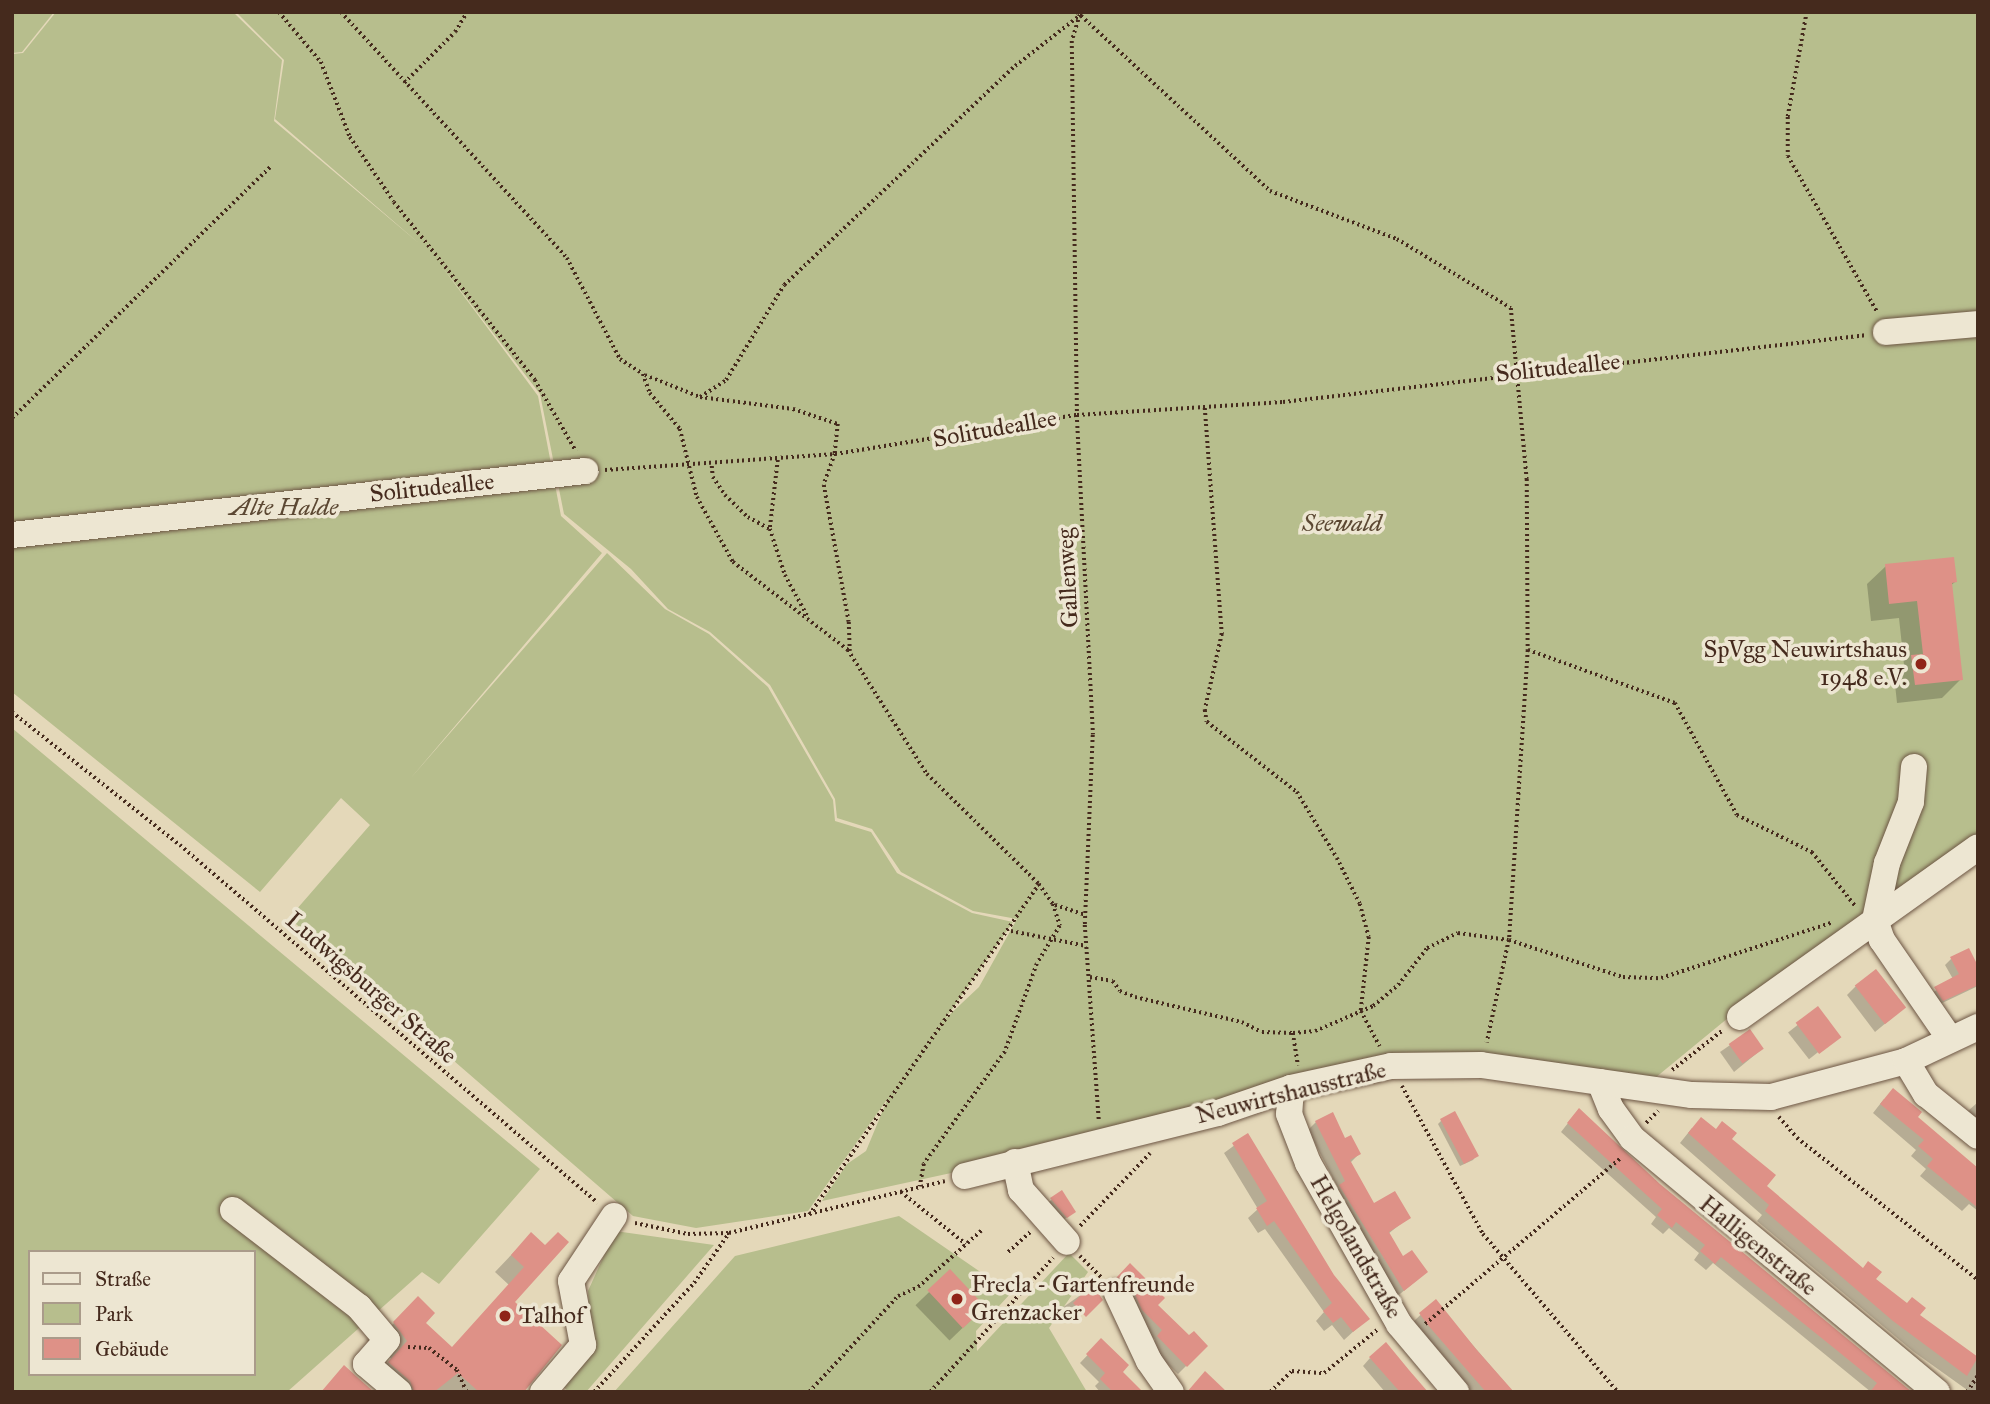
<!DOCTYPE html>
<html>
<head>
<meta charset="utf-8">
<style>
	body { margin:0 }
	#map { position:relative; width:1990px; height:1404px; overflow:hidden; background:#e4d8b9; font-family:"IM FELL Great Primer",serif }
	div>[style] { position:absolute }
	.green>* { inset:0; background:#b7be8d }
	.shadow>* { inset:0; background:#0003; transform-origin:0 0 }
	.building>* { inset:0; background:#de9187; transform-origin:0 0 }
	.path>* { height:3.5px; margin-top:-1.75px; transform-origin:0; background:repeating-linear-gradient(90deg,#452a1d 0 2px,transparent 0 5.5px) }
	.roads { filter:drop-shadow(0 0 2px #6d5644) drop-shadow(0 0 2px #6d5644) }
	.minor>* { height:26px; margin:-13px; padding:0 13px; transform-origin:13px; border-radius:13px; background:#ede6d2 }
	.dots>* { width:19px; height:19px; translate:-50% -50%; box-sizing:border-box; border:4px solid #ede6d2; border-radius:50% }
	span { translate:-50% -50%; white-space:nowrap; text-align:center; line-height:1.15; -webkit-text-stroke:7px #ede6d2; paint-order:stroke }
	.street-label { font-size:24px; color:#452a1d }
	.park-label { font-size:24px; color:#5c4833; font-style:italic }
	.poi-label { font-size:24px; color:#452a1d }
	.right { translate:-100% -50%; text-align:right }
	.left { translate:0 -50%; text-align:left }
	.frame { position:absolute; inset:0; border:14px solid #452a1d; pointer-events:none }
	.legend { position:absolute; left:28px; top:1250px; width:228px; height:126px; box-sizing:border-box; background:#ede6d2; border:2px solid #aa9b8a; margin:0; padding:9px 12px; list-style:none; font-size:21px; color:#452a1d }
	.legend li { display:flex; align-items:center; gap:14px; height:35px }
	.legend b { width:35px; border:2px solid #aa9b8a }
</style>
</head>
<body>
<div id="map">
	<div class="green">
		<i style="clip-path:polygon(12px 12px,54px 12px,22px 52px,12px 53px)"></i>
		<i style="clip-path:polygon(evenodd,56px 12px,233px 12px,282px 60px,274px 121px,421px 245px,275px 119px,284px 60px,236px 12px,1978px 12px,1978px 841px,1756px 995px,1655px 1078px,1478px 1059px,822px 1201px,847px 1164px,866px 1151px,888px 1098px,808px 1211px,696px 1228px,633px 1216px,289px 918px,370px 825px,341px 798px,260px 892px,12px 692px,12px 54px,23px 53px,56px 12px,440px 264px,540px 394px,564px 514px,631px 569px,668px 609px,710px 632px,770px 685px,835px 799px,837px 818px,872px 829px,901px 872px,973px 911px,1017px 919px,979px 987px,945px 1019px,1013px 922px,972px 913px,897px 873px,871px 832px,835px 821px,833px 800px,768px 687px,709px 634px,665px 609px,607px 553px,410px 779px,602px 553px,561px 516px,538px 396px,440px 264px)"></i>
		<i style="clip-path:polygon(evenodd,12px 728px,540px 1169px,439px 1284px,422px 1272px,287px 1392px,12px 1392px,12px 728px,30px 1252px,254px 1252px,254px 1374px,30px 1374px,30px 1252px)"></i>
		<i style="clip-path:polygon(899px 1216px,1011px 1293px,976px 1331px,977px 1351px,1069px 1253px,1088px 1272px,1049px 1328px,1087px 1392px,614px 1392px,735px 1256px)"></i>
		<i style="clip-path:polygon(615px 1231px,714px 1245px,586px 1392px,569px 1392px,561px 1385px,592px 1351px,588px 1291px)"></i>
	</div>
	<div class="shadow">
		<i style="clip-path:polygon(1886px 566px,1955px 582px,1950px 586px,1961px 679px,1942px 698px,1897px 703px,1894px 675px,1904px 665px,1899px 618px,1871px 621px,1867px 584px)"></i>
		<i style="clip-path:polygon(1951px 959px,1978px 966px,1978px 986px,1936px 1006px,1929px 995px,1953px 979px,1945px 965px)"></i>
		<i style="clip-path:polygon(1856px 986px,1904px 1008px,1875px 1032px,1847px 995px)"></i>
		<i style="left:1818px;top:1009px;width:34px;height:38px;rotate:52deg"></i>
		<i style="clip-path:polygon(1749px 1032px,1762px 1049px,1734px 1072px,1720px 1052px)"></i>
		<i style="clip-path:polygon(1884px 1099px,1916px 1117px,1978px 1169px,1978px 1211px,1969px 1204px,1962px 1211px,1920px 1176px,1926px 1169px,1911px 1156px,1916px 1150px,1873px 1113px)"></i>
		<i style="clip-path:polygon(1978px 1102px,1978px 1122px,1968px 1111px)"></i>
		<i style="clip-path:polygon(1572px 1118px,1659px 1185px,1909px 1392px,1871px 1392px,1713px 1263px,1706px 1270px,1694px 1260px,1699px 1253px,1669px 1228px,1663px 1234px,1651px 1224px,1656px 1217px,1561px 1132px)"></i>
		<i style="clip-path:polygon(1442px 1120px,1476px 1156px,1473px 1160px,1460px 1166px,1438px 1124px)"></i>
		<i style="clip-path:polygon(1316px 1122px,1359px 1154px,1350px 1163px,1373px 1205px,1408px 1218px,1388px 1234px,1417px 1280px,1395px 1298px,1308px 1130px)"></i>
		<i style="clip-path:polygon(1692px 1128px,1730px 1140px,1765px 1186px,1918px 1315px,1978px 1359px,1978px 1392px,1970px 1392px,1914px 1352px,1757px 1221px,1762px 1215px,1680px 1143px)"></i>
		<i style="clip-path:polygon(1247px 1136px,1333px 1276px,1367px 1319px,1344px 1340px,1332px 1325px,1324px 1331px,1316px 1321px,1324px 1312px,1265px 1229px,1258px 1233px,1248px 1218px,1258px 1209px,1224px 1153px)"></i>
		<i style="clip-path:polygon(1062px 1193px,1074px 1212px,1062px 1221px,1047px 1203px)"></i>
		<i style="clip-path:polygon(545px 1247px,512px 1302px,521px 1392px,386px 1392px,373px 1380px,391px 1359px,377px 1340px,418px 1299px,424px 1323px,451px 1349px,509px 1285px,495px 1272px,515px 1251px)"></i>
		<i style="clip-path:polygon(1130px 1266px,1155px 1305px,1189px 1338px,1206px 1346px,1178px 1374px,1149px 1346px,1155px 1340px,1109px 1287px)"></i>
		<i style="left:950px;top:1272px;width:49px;height:48px;rotate:46deg"></i>
		<i style="left:1092px;top:1287px;width:16px;height:37px;rotate:55deg"></i>
		<i style="clip-path:polygon(1435px 1301px,1513px 1392px,1471px 1392px,1412px 1323px)"></i>
		<i style="clip-path:polygon(1101px 1341px,1121px 1372px,1140px 1392px,1100px 1392px,1095px 1386px,1099px 1382px,1080px 1363px)"></i>
		<i style="clip-path:polygon(1370px 1358px,1426px 1392px,1385px 1392px,1363px 1366px)"></i>
	</div>
	<div class="building">
		<i style="clip-path:polygon(1954px 557px,1957px 582px,1952px 583px,1963px 680px,1915px 685px,1911px 655px,1923px 654px,1917px 601px,1889px 604px,1885px 564px)"></i>
		<i style="clip-path:polygon(1969px 948px,1978px 966px,1978px 985px,1943px 1001px,1934px 987px,1959px 974px,1950px 957px)"></i>
		<i style="left:1876px;top:969px;width:49px;height:27px;rotate:52deg"></i>
		<i style="left:1818px;top:1006px;width:39px;height:28px;rotate:53deg"></i>
		<i style="left:1750px;top:1029px;width:24px;height:26px;rotate:55deg"></i>
		<i style="clip-path:polygon(1893px 1088px,1922px 1112px,1918px 1117px,1978px 1168px,1978px 1208px,1927px 1166px,1933px 1159px,1918px 1146px,1924px 1140px,1880px 1104px)"></i>
		<i style="clip-path:polygon(1579px 1108px,1660px 1184px,1912px 1392px,1870px 1392px,1877px 1383px,1834px 1348px,1721px 1257px,1715px 1264px,1700px 1251px,1705px 1245px,1676px 1222px,1672px 1228px,1657px 1215px,1662px 1209px,1567px 1123px)"></i>
		<i style="left:1455px;top:1111px;width:51px;height:17px;rotate:62deg"></i>
		<i style="clip-path:polygon(1333px 1112px,1345px 1138px,1351px 1135px,1361px 1154px,1350px 1160px,1374px 1203px,1395px 1191px,1411px 1218px,1389px 1232px,1403px 1256px,1412px 1250px,1428px 1272px,1404px 1291px,1339px 1185px,1345px 1181px,1315px 1121px)"></i>
		<i style="clip-path:polygon(1701px 1117px,1716px 1129px,1722px 1121px,1737px 1133px,1732px 1139px,1776px 1175px,1767px 1186px,1863px 1268px,1868px 1261px,1882px 1272px,1876px 1279px,1907px 1303px,1912px 1297px,1926px 1308px,1920px 1315px,1978px 1357px,1967px 1376px,1893px 1321px,1765px 1211px,1769px 1205px,1688px 1133px)"></i>
		<i style="clip-path:polygon(1248px 1133px,1334px 1275px,1370px 1319px,1353px 1332px,1341px 1317px,1333px 1323px,1323px 1311px,1332px 1303px,1274px 1221px,1267px 1226px,1256px 1208px,1267px 1201px,1232px 1143px)"></i>
		<i style="clip-path:polygon(1062px 1190px,1076px 1212px,1067px 1218px,1050px 1198px)"></i>
		<i style="clip-path:polygon(531px 1232px,545px 1245px,558px 1232px,569px 1242px,515px 1302px,562px 1345px,524px 1392px,479px 1392px,458px 1373px,434px 1392px,414px 1392px,410px 1381px,388px 1362px,407px 1341px,393px 1322px,418px 1296px,435px 1313px,426px 1323px,452px 1347px,524px 1267px,511px 1255px)"></i>
		<i style="clip-path:polygon(1130px 1263px,1165px 1298px,1158px 1305px,1189px 1335px,1194px 1331px,1208px 1346px,1187px 1367px,1157px 1336px,1162px 1330px,1142px 1310px,1131px 1286px,1116px 1278px)"></i>
		<i style="left:950px;top:1269px;width:52px;height:31px;rotate:47deg"></i>
		<i style="clip-path:polygon(1092px 1284px,1103px 1300px,1086px 1317px,1073px 1303px)"></i>
		<i style="clip-path:polygon(1436px 1299px,1476px 1349px,1514px 1392px,1486px 1392px,1427px 1324px,1419px 1313px)"></i>
		<i style="clip-path:polygon(1101px 1338px,1129px 1365px,1123px 1372px,1143px 1392px,1113px 1392px,1100px 1379px,1105px 1373px,1086px 1354px)"></i>
		<i style="clip-path:polygon(1386px 1342px,1409px 1370px,1428px 1392px,1400px 1392px,1369px 1357px)"></i>
		<i style="clip-path:polygon(344px 1365px,356px 1376px,374px 1392px,321px 1392px)"></i>
		<i style="clip-path:polygon(1205px 1371px,1227px 1392px,1187px 1392px)"></i>
	</div>
	<div class="path">
		<i style="left:279px;top:12px;width:65px;rotate:50deg"></i>
		<i style="left:321px;top:62px;width:80px;rotate:68.9deg"></i>
		<i style="left:350px;top:137px;width:78px;rotate:55.9deg"></i>
		<i style="left:394px;top:202px;width:227px;rotate:51.6deg"></i>
		<i style="left:535px;top:380px;width:82px;rotate:60deg"></i>
		<i style="left:341px;top:12px;width:334px;rotate:47.4deg"></i>
		<i style="left:567px;top:258px;width:114px;rotate:62.3deg"></i>
		<i style="left:620px;top:359px;width:27px;rotate:33deg"></i>
		<i style="left:643px;top:374px;width:20px;rotate:70deg"></i>
		<i style="left:650px;top:393px;width:47px;rotate:50.2deg"></i>
		<i style="left:680px;top:429px;width:70px;rotate:76deg"></i>
		<i style="left:697px;top:497px;width:74px;rotate:61deg"></i>
		<i style="left:733px;top:562px;width:145px;rotate:37.4deg"></i>
		<i style="left:848px;top:650px;width:147px;rotate:57.5deg"></i>
		<i style="left:927px;top:774px;width:157px;rotate:44.5deg"></i>
		<i style="left:1039px;top:884px;width:24px;rotate:55deg"></i>
		<i style="left:1053px;top:904px;width:23px;rotate:72deg"></i>
		<i style="left:1060px;top:926px;width:44px;rotate:121.2deg"></i>
		<i style="left:1037px;top:964px;width:94px;rotate:110deg"></i>
		<i style="left:1005px;top:1052px;width:138px;rotate:125.9deg"></i>
		<i style="left:924px;top:1164px;width:23px;rotate:100deg"></i>
		<i style="left:1077px;top:12px;width:263px;rotate:42.8deg"></i>
		<i style="left:1270px;top:191px;width:136px;rotate:20.7deg"></i>
		<i style="left:1397px;top:239px;width:133px;rotate:31.2deg"></i>
		<i style="left:1511px;top:308px;width:172px;rotate:84.7deg"></i>
		<i style="left:1527px;top:479px;width:171px;rotate:89.7deg"></i>
		<i style="left:1528px;top:650px;width:291px;rotate:93.7deg"></i>
		<i style="left:1509px;top:940px;width:105px;rotate:102.1deg"></i>
		<i style="left:1807px;top:12px;width:107px;rotate:100.3deg"></i>
		<i style="left:1788px;top:117px;width:39px;rotate:90deg"></i>
		<i style="left:1788px;top:156px;width:181px;rotate:60.2deg"></i>
		<i style="left:1080px;top:15px;width:27px;rotate:107deg"></i>
		<i style="left:1072px;top:41px;width:374px;rotate:89.2deg"></i>
		<i style="left:1077px;top:415px;width:320px;rotate:87.1deg"></i>
		<i style="left:1093px;top:735px;width:190px;rotate:92.4deg"></i>
		<i style="left:1085px;top:925px;width:196px;rotate:85.9deg"></i>
		<i style="left:404px;top:83px;width:72px;rotate:-45deg"></i>
		<i style="left:455px;top:32px;width:23px;rotate:-59deg"></i>
		<i style="left:645px;top:375px;width:59px;rotate:21.8deg"></i>
		<i style="left:700px;top:397px;width:94px;rotate:7.4deg"></i>
		<i style="left:793px;top:409px;width:47px;rotate:18.4deg"></i>
		<i style="left:838px;top:424px;width:30px;rotate:96deg"></i>
		<i style="left:835px;top:454px;width:33px;rotate:110deg"></i>
		<i style="left:824px;top:485px;width:139px;rotate:79.7deg"></i>
		<i style="left:849px;top:622px;width:29px;rotate:88deg"></i>
		<i style="left:700px;top:397px;width:31px;rotate:-33deg"></i>
		<i style="left:726px;top:380px;width:111px;rotate:-58.6deg"></i>
		<i style="left:784px;top:285px;width:318px;rotate:-43.5deg"></i>
		<i style="left:1015px;top:66px;width:88px;rotate:-38deg"></i>
		<i style="left:1205px;top:408px;width:227px;rotate:85.7deg"></i>
		<i style="left:1222px;top:634px;width:78px;rotate:102.6deg"></i>
		<i style="left:1205px;top:710px;width:12px;rotate:81deg"></i>
		<i style="left:1207px;top:722px;width:114px;rotate:37.9deg"></i>
		<i style="left:1297px;top:792px;width:77px;rotate:58.8deg"></i>
		<i style="left:1337px;top:858px;width:51px;rotate:63.4deg"></i>
		<i style="left:1360px;top:904px;width:34px;rotate:75deg"></i>
		<i style="left:1369px;top:937px;width:74px;rotate:96.2deg"></i>
		<i style="left:1361px;top:1011px;width:40px;rotate:62deg"></i>
		<i style="left:12px;top:418px;width:360px;rotate:-44.2deg"></i>
		<i style="left:778px;top:460px;width:69px;rotate:96.6deg"></i>
		<i style="left:770px;top:529px;width:48px;rotate:71.9deg"></i>
		<i style="left:785px;top:575px;width:48px;rotate:61.3deg"></i>
		<i style="left:712px;top:466px;width:11px;rotate:85deg"></i>
		<i style="left:713px;top:477px;width:22px;rotate:56deg"></i>
		<i style="left:725px;top:495px;width:32px;rotate:44deg"></i>
		<i style="left:748px;top:517px;width:25px;rotate:29deg"></i>
		<i style="left:605px;top:470px;width:231px;rotate:-4deg"></i>
		<i style="left:835px;top:454px;width:245px;rotate:-9.2deg"></i>
		<i style="left:1077px;top:415px;width:206px;rotate:-3.6deg"></i>
		<i style="left:1283px;top:402px;width:588px;rotate:-6.54deg"></i>
		<i style="left:1528px;top:650px;width:156px;rotate:19.8deg"></i>
		<i style="left:1675px;top:703px;width:128px;rotate:61deg"></i>
		<i style="left:1737px;top:815px;width:84px;rotate:26.3deg"></i>
		<i style="left:1812px;top:852px;width:70px;rotate:51.3deg"></i>
		<i style="left:12px;top:712px;width:214px;rotate:38.4deg"></i>
		<i style="left:180px;top:845px;width:550px;rotate:40.58deg"></i>
		<i style="left:1055px;top:905px;width:33px;rotate:18deg"></i>
		<i style="left:1011px;top:931px;width:77px;rotate:11.2deg"></i>
		<i style="left:1090px;top:977px;width:23px;rotate:10deg"></i>
		<i style="left:1113px;top:981px;width:12px;rotate:55deg"></i>
		<i style="left:1120px;top:991px;width:16px;rotate:22deg"></i>
		<i style="left:1135px;top:997px;width:110px;rotate:13.2deg"></i>
		<i style="left:1242px;top:1022px;width:22px;rotate:27deg"></i>
		<i style="left:1262px;top:1032px;width:31px;rotate:2deg"></i>
		<i style="left:1293px;top:1033px;width:22px;rotate:-5deg"></i>
		<i style="left:1315px;top:1031px;width:63px;rotate:-23.3deg"></i>
		<i style="left:1373px;top:1006px;width:33px;rotate:-40deg"></i>
		<i style="left:1398px;top:985px;width:47px;rotate:-51.9deg"></i>
		<i style="left:1427px;top:948px;width:34px;rotate:-26deg"></i>
		<i style="left:1458px;top:933px;width:51px;rotate:7.8deg"></i>
		<i style="left:1509px;top:940px;width:120px;rotate:18deg"></i>
		<i style="left:1623px;top:977px;width:38px;rotate:2deg"></i>
		<i style="left:1661px;top:978px;width:181px;rotate:-18deg"></i>
		<i style="left:1293px;top:1033px;width:33px;rotate:81deg"></i>
		<i style="left:1672px;top:1070px;width:65px;rotate:-38.1deg"></i>
		<i style="left:1402px;top:1086px;width:169px;rotate:61.3deg"></i>
		<i style="left:1483px;top:1234px;width:208px;rotate:49.5deg"></i>
		<i style="left:1779px;top:1117px;width:28px;rotate:49deg"></i>
		<i style="left:1797px;top:1138px;width:230px;rotate:38.1deg"></i>
		<i style="left:1646px;top:1123px;width:17px;rotate:-45deg"></i>
		<i style="left:901px;top:1192px;width:83px;rotate:38.7deg"></i>
		<i style="left:809px;top:1215px;width:403px;rotate:-55.2deg"></i>
		<i style="left:635px;top:1223px;width:54px;rotate:11.7deg"></i>
		<i style="left:688px;top:1234px;width:41px;rotate:-1.4deg"></i>
		<i style="left:729px;top:1233px;width:222px;rotate:-13.5deg"></i>
		<i style="left:1080px;top:1226px;width:101px;rotate:-46.2deg"></i>
		<i style="left:1008px;top:1252px;width:31px;rotate:-42deg"></i>
		<i style="left:1080px;top:1256px;width:31px;rotate:45deg"></i>
		<i style="left:1425px;top:1324px;width:258px;rotate:-40.3deg"></i>
		<i style="left:408px;top:1347px;width:21px;rotate:3deg"></i>
		<i style="left:429px;top:1348px;width:36px;rotate:38deg"></i>
		<i style="left:457px;top:1370px;width:24px;rotate:66deg"></i>
		<i style="left:594px;top:1392px;width:148px;rotate:-47.5deg"></i>
		<i style="left:694px;top:1283px;width:61px;rotate:-55deg"></i>
		<i style="left:809px;top:1392px;width:131px;rotate:-47.2deg"></i>
		<i style="left:898px;top:1296px;width:22px;rotate:-24deg"></i>
		<i style="left:918px;top:1287px;width:87px;rotate:-41.7deg"></i>
		<i style="left:930px;top:1392px;width:182px;rotate:-47.5deg"></i>
		<i style="left:1270px;top:1392px;width:30px;rotate:-44deg"></i>
		<i style="left:1292px;top:1371px;width:32px;rotate:4deg"></i>
		<i style="left:1324px;top:1373px;width:68px;rotate:-39.1deg"></i>
		<i style="left:1967px;top:1392px;width:20px;rotate:-57deg"></i>
	</div>
	<div class="roads">
		<div class="minor">
			<i style="left:1886px;top:332px;width:92px;rotate:-5deg"></i>
			<i style="left:12px;top:535px;width:577px;rotate:-6.37deg"></i>
			<i style="left:1914px;top:767px;width:35px;rotate:95deg"></i>
			<i style="left:1911px;top:802px;width:66px;rotate:111.5deg"></i>
			<i style="left:1887px;top:863px;width:58px;rotate:101.9deg"></i>
			<i style="left:1875px;top:920px;width:21px;rotate:71deg"></i>
			<i style="left:1882px;top:940px;width:120px;rotate:55.5deg"></i>
			<i style="left:1740px;top:1017px;width:292px;rotate:-35.5deg"></i>
			<i style="left:1906px;top:1061px;width:39px;rotate:59deg"></i>
			<i style="left:1926px;top:1094px;width:67px;rotate:38.9deg"></i>
			<i style="left:1600px;top:1082px;width:29px;rotate:68deg"></i>
			<i style="left:1611px;top:1109px;width:36px;rotate:54deg"></i>
			<i style="left:1632px;top:1138px;width:397px;rotate:39.8deg"></i>
			<i style="left:1291px;top:1088px;width:26px;rotate:94deg"></i>
			<i style="left:1289px;top:1114px;width:53px;rotate:68.8deg"></i>
			<i style="left:1308px;top:1163px;width:185px;rotate:60.5deg"></i>
			<i style="left:1399px;top:1324px;width:89px;rotate:50deg"></i>
			<i style="left:1015px;top:1162px;width:29px;rotate:78deg"></i>
			<i style="left:1021px;top:1190px;width:69px;rotate:48.5deg"></i>
			<i style="left:965px;top:1176px;width:261px;rotate:-14deg"></i>
			<i style="left:1218px;top:1113px;width:77px;rotate:-18.9deg"></i>
			<i style="left:1291px;top:1088px;width:102px;rotate:-12.4deg"></i>
			<i style="left:1391px;top:1066px;width:90px;rotate:-0.6deg"></i>
			<i style="left:1481px;top:1065px;width:213px;rotate:8.1deg"></i>
			<i style="left:1692px;top:1095px;width:79px;rotate:1.5deg"></i>
			<i style="left:1771px;top:1097px;width:140px;rotate:-14.9deg"></i>
			<i style="left:1906px;top:1061px;width:80px;rotate:-25.3deg"></i>
			<i style="left:233px;top:1210px;width:159px;rotate:37.6deg"></i>
			<i style="left:359px;top:1307px;width:43px;rotate:49.7deg"></i>
			<i style="left:387px;top:1340px;width:32px;rotate:131deg"></i>
			<i style="left:366px;top:1364px;width:43px;rotate:40.3deg"></i>
			<i style="left:1117px;top:1293px;width:75px;rotate:64.8deg"></i>
			<i style="left:1149px;top:1361px;width:38px;rotate:55deg"></i>
			<i style="left:543px;top:1392px;width:62px;rotate:-49.6deg"></i>
			<i style="left:583px;top:1345px;width:65px;rotate:-100.6deg"></i>
			<i style="left:571px;top:1281px;width:78px;rotate:-56.5deg"></i>
		</div>
	</div>
	<div class="dots">
		<i style="left:1921px;top:664px;background:#8f2418"></i>
		<i style="left:957px;top:1299px;background:#8f2418"></i>
		<i style="left:505px;top:1316px;background:#8f2418"></i>
	</div>
	<div class="street-label">
		<span style="left:1558px;top:368px;rotate:-6deg">Solitudeallee</span>
		<span style="left:995px;top:429px;rotate:-10deg">Solitudeallee</span>
		<span style="left:432px;top:488px;rotate:-6deg">Solitudeallee</span>
		<span style="left:1068px;top:578px;rotate:-93deg">Gallenweg</span>
		<span style="left:371px;top:988px;rotate:41deg">Ludwigsburger Straße</span>
		<span style="left:1291px;top:1093px;rotate:-14deg">Neuwirtshausstraße</span>
		<span style="left:1758px;top:1246px;rotate:39deg">Halligenstraße</span>
		<span style="left:1356px;top:1247px;rotate:60deg">Helgolandstraße</span>
	</div>
	<div class="park-label">
		<span style="left:284px;top:508px">Alte Halde</span>
		<span style="left:1342px;top:524px">Seewald</span>
	</div>
	<div class="poi-label">
		<span class="right" style="left:1907px;top:664px">SpVgg Neuwirtshaus<br>1948 e.V.</span>
		<span class="left" style="left:971px;top:1299px">Frecla - Gartenfreunde<br>Grenzacker</span>
		<span class="left" style="left:519px;top:1316px">Talhof</span>
	</div>
	<div class="frame"></div>
	<ul class="legend">
	<li><b style="height:9px;background:#ede6d2"></b>Straße</li>
	<li><b style="height:19px;background:#b7be8d"></b>Park</li>
	<li><b style="height:19px;background:#de9187"></b>Gebäude</li>
	</ul>
</div>
</body>
</html>
